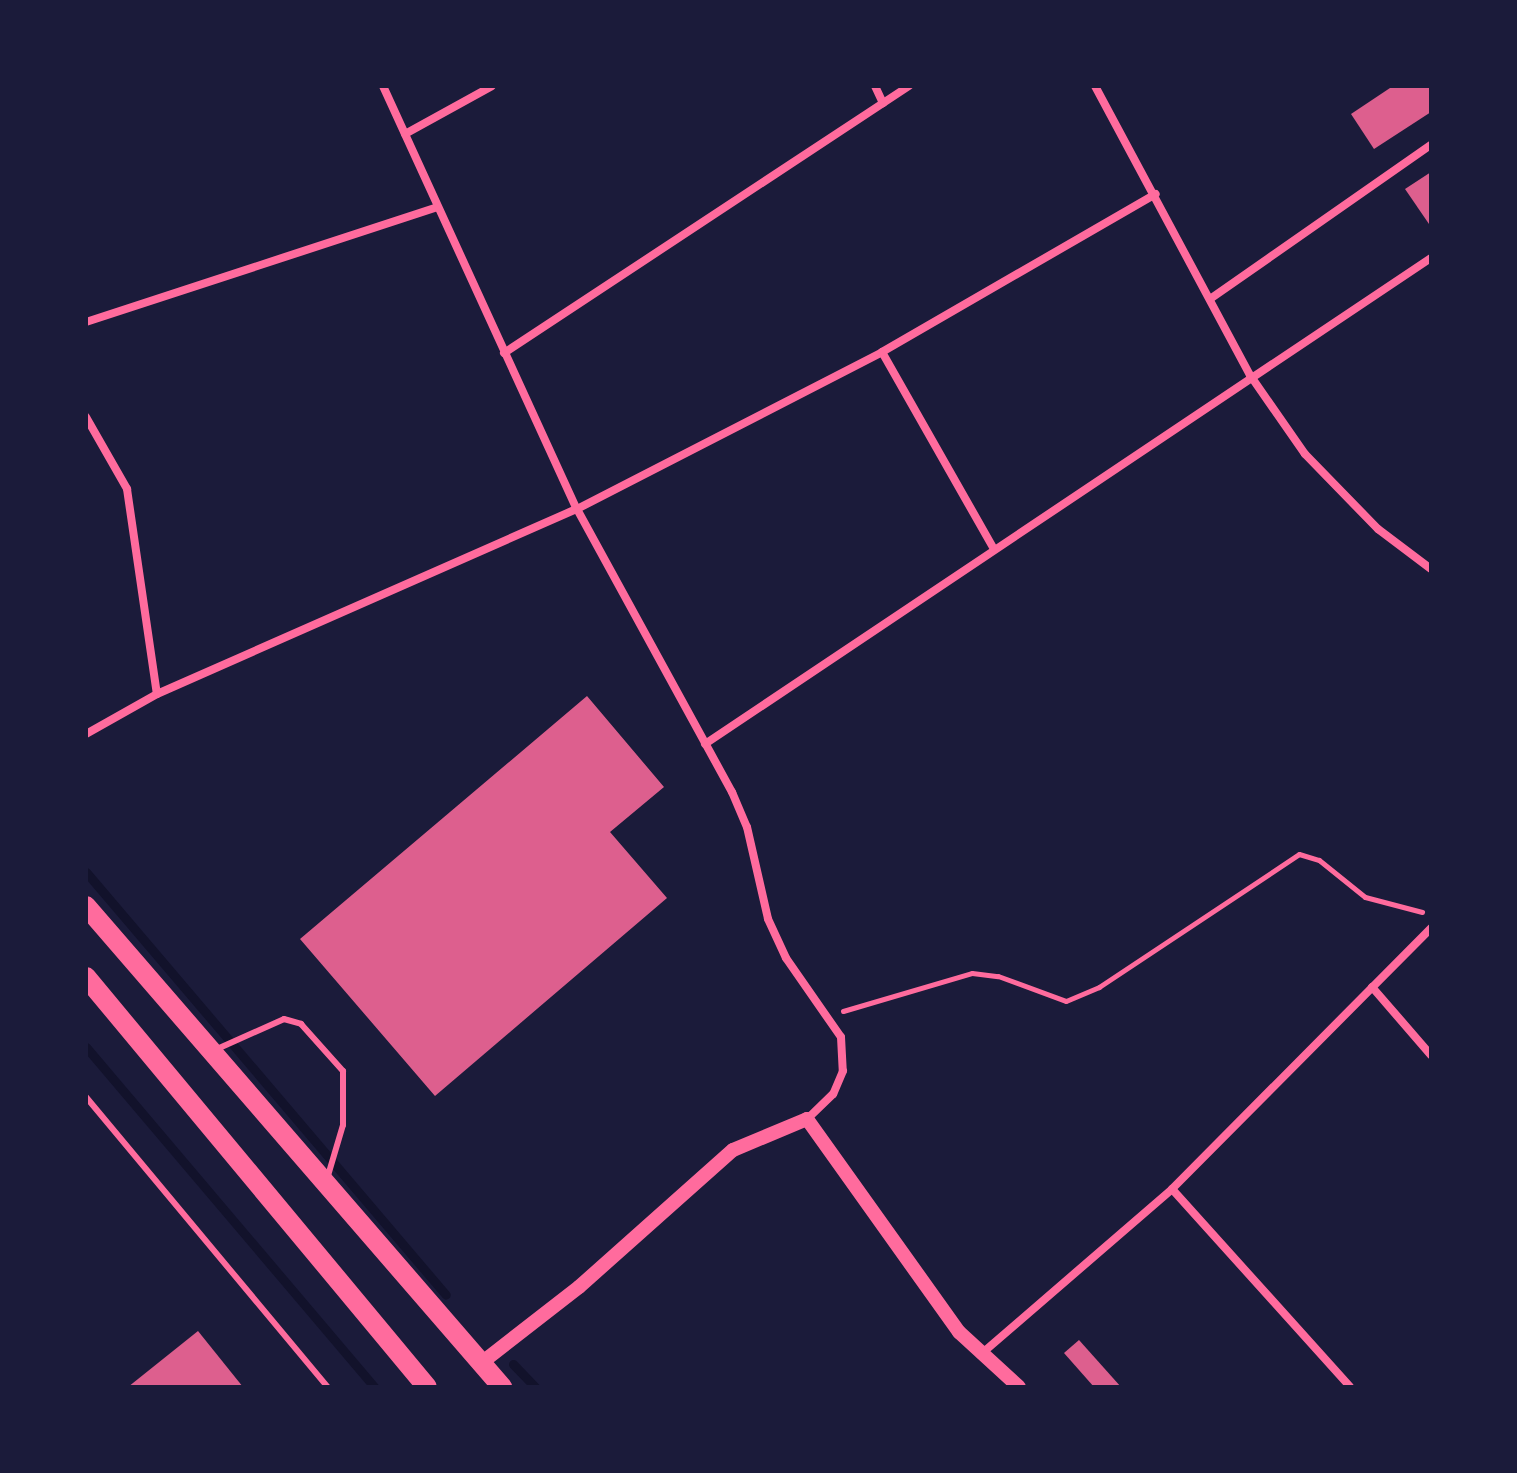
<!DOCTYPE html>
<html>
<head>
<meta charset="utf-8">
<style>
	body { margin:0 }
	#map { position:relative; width:1517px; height:1473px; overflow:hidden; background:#1b1b3a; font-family:Inter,sans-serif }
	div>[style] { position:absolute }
	.stream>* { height:9px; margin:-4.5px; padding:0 4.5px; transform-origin:4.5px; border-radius:4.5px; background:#12122b }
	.building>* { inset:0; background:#dd5f8e }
	.path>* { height:5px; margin:-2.5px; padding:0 2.5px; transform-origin:2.5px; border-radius:2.5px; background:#ff6b9d }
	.service>* { height:6px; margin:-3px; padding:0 3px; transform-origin:3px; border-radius:3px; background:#ff6b9d }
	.minor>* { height:8px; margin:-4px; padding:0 4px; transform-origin:4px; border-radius:4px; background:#ff6b9d }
	.tertiary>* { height:14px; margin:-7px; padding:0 7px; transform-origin:7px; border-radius:7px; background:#ff6b9d }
	.primary>* { height:20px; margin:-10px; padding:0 10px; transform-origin:10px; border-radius:10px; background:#ff6b9d }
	span { translate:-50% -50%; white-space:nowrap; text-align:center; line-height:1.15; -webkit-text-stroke:8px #1b1b3a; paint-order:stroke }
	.frame { position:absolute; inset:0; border:88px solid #1b1b3a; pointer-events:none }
</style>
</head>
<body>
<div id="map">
	<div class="stream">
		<i style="left:86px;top:872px;width:555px;rotate:49.6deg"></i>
		<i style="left:86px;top:1047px;width:446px;rotate:49.7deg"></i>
		<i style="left:513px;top:1364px;width:32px;rotate:46deg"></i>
	</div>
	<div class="building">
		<i style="clip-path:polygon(1393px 86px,1431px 86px,1431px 112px,1374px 149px,1351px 114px)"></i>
		<i style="clip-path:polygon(1431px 172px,1431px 223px,1429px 224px,1405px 189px)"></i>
		<i style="clip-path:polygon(587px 696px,664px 787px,610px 832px,667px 898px,435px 1096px,300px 939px)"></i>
		<i style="clip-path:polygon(198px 1331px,243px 1387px,128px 1387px)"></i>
		<i style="clip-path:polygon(1079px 1340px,1121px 1387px,1094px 1387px,1064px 1353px)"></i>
	</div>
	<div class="path">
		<i style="left:843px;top:1011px;width:134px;rotate:-16.4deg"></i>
		<i style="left:972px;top:973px;width:26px;rotate:7deg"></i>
		<i style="left:998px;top:976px;width:72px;rotate:20.2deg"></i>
		<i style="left:1066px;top:1001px;width:36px;rotate:-23deg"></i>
		<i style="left:1099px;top:987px;width:240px;rotate:-33.6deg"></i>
		<i style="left:1299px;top:854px;width:21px;rotate:17deg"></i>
		<i style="left:1319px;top:860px;width:59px;rotate:38.8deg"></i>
		<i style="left:1365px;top:897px;width:59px;rotate:14.7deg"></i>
	</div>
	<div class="service">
		<i style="left:217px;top:1049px;width:73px;rotate:-24.1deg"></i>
		<i style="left:284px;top:1019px;width:18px;rotate:16deg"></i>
		<i style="left:301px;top:1024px;width:63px;rotate:48.2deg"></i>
		<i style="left:343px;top:1071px;width:54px;rotate:90deg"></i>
		<i style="left:343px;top:1125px;width:56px;rotate:106.5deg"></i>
		<i style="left:86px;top:1097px;width:378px;rotate:50.2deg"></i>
	</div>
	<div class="minor">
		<i style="left:383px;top:86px;width:465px;rotate:65.4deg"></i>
		<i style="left:577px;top:509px;width:323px;rotate:61.3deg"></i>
		<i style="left:732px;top:792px;width:38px;rotate:67deg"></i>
		<i style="left:747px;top:827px;width:94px;rotate:77.1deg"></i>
		<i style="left:768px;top:919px;width:43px;rotate:65.2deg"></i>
		<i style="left:786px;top:958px;width:96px;rotate:55.2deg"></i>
		<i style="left:841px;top:1037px;width:34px;rotate:87deg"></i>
		<i style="left:843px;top:1071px;width:25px;rotate:113deg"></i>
		<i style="left:833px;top:1094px;width:36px;rotate:136deg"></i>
		<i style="left:875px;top:86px;width:19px;rotate:65deg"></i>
		<i style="left:1095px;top:86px;width:328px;rotate:61.8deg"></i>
		<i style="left:1250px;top:375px;width:96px;rotate:55.2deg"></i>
		<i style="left:1305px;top:454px;width:105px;rotate:45.8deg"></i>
		<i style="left:1378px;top:529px;width:66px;rotate:37deg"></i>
		<i style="left:405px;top:134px;width:99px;rotate:-28.9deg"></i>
		<i style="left:1210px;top:299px;width:269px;rotate:-34.9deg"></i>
		<i style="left:86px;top:322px;width:370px;rotate:-18.1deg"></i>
		<i style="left:882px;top:352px;width:227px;rotate:60.4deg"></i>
		<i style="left:504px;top:353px;width:485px;rotate:-33.4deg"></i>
		<i style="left:86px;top:417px;width:83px;rotate:60.3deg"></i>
		<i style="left:127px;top:489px;width:207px;rotate:81.7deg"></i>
		<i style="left:86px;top:734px;width:81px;rotate:-29.4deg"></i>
		<i style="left:157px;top:694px;width:459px;rotate:-23.8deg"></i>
		<i style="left:577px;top:509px;width:343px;rotate:-27.2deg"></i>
		<i style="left:882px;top:352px;width:316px;rotate:-30deg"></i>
		<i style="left:705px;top:744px;width:874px;rotate:-33.8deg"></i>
		<i style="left:1372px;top:987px;width:90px;rotate:49.1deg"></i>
		<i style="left:1172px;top:1189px;width:266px;rotate:48deg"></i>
		<i style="left:980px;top:1355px;width:254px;rotate:-40.8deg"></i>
		<i style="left:1172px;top:1189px;width:368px;rotate:-45.2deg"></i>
	</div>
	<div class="tertiary">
		<i style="left:480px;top:1364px;width:125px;rotate:-37.9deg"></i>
		<i style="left:579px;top:1287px;width:206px;rotate:-41.7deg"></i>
		<i style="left:733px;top:1150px;width:80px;rotate:-22.7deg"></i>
		<i style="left:807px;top:1119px;width:262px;rotate:54.5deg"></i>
		<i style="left:959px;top:1332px;width:81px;rotate:42.5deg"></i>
	</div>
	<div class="primary">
		<i style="left:86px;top:906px;width:636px;rotate:49.14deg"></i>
		<i style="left:86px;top:977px;width:533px;rotate:50.25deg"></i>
	</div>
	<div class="frame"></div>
</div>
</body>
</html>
